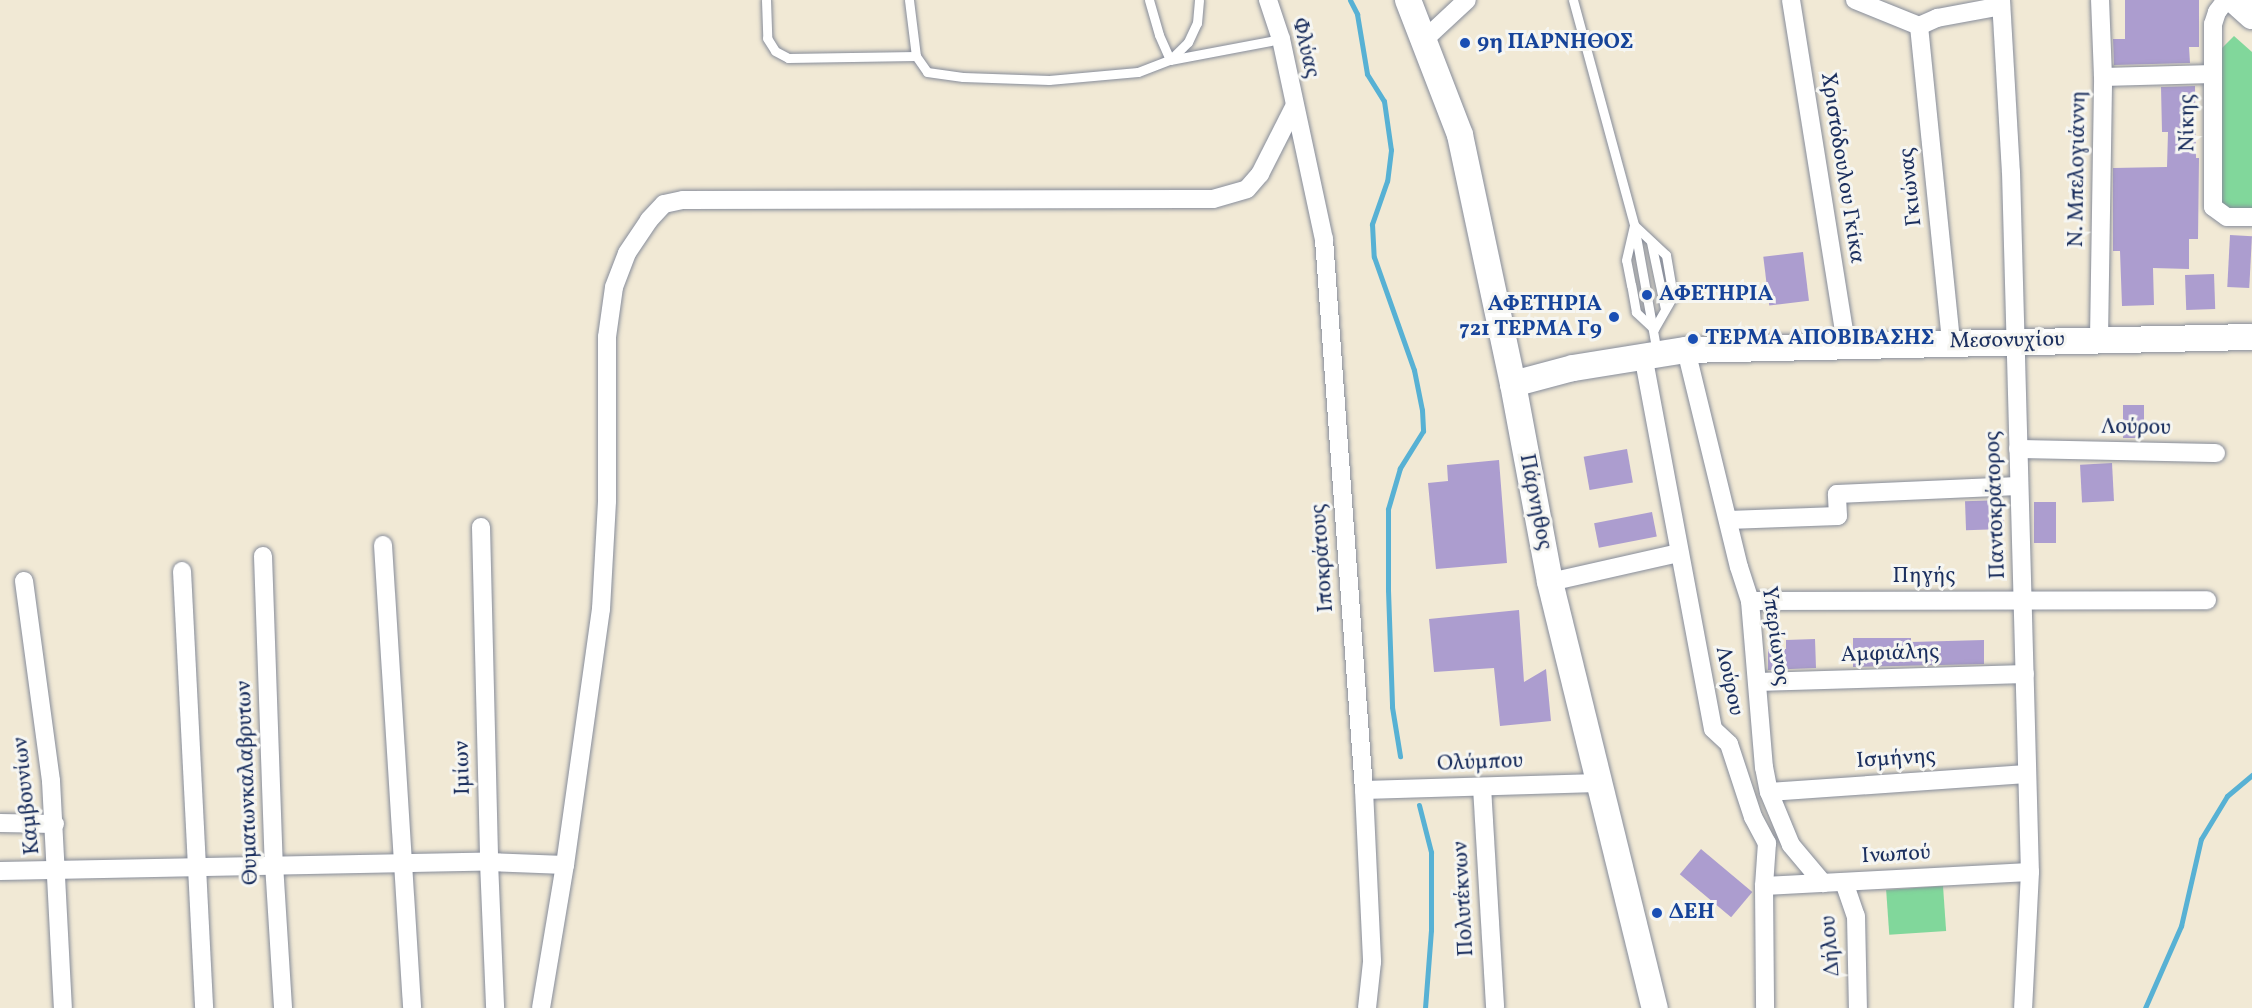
<!DOCTYPE html>
<html>
<head>
<meta charset="utf-8">
<style>
	body { margin:0 }
	#map { position:relative; width:2252px; height:1008px; overflow:hidden; background:#f1e9d5; font-family:Vollkorn,serif }
	div>[style] { position:absolute }
	.green>* { inset:0; background:#81d79b; transform-origin:0 0 }
	.stream>* { height:5px; margin:-2.5px; padding:0 2.5px; transform-origin:2.5px; border-radius:2.5px; background:#57b1d4 }
	.building>* { inset:0; background:#ac9dcf; transform-origin:0 0 }
	.roads { filter:drop-shadow(0 0 2px #868c9a) drop-shadow(0 0 2px #868c9a) }
	.lane>* { height:9px; margin:-4.5px; padding:0 4.5px; transform-origin:4.5px; border-radius:4.5px; background:#fff }
	.street>* { height:18px; margin:-9px; padding:0 9px; transform-origin:9px; border-radius:9px; background:#fff }
	.secondary>* { height:26px; margin:-13px; padding:0 13px; transform-origin:13px; border-radius:13px; background:#fff }
	.dots>* { width:16px; height:16px; translate:-50% -50%; box-sizing:border-box; border:3px solid #f6f6f2; border-radius:50% }
	span { translate:-50% -50%; white-space:nowrap; text-align:center; line-height:1.15; -webkit-text-stroke:6px #f6f6f2; paint-order:stroke }
	.transit-label { font-size:22px; color:#164399; font-weight:700 }
	.left { translate:0 -50%; text-align:left }
	.right { translate:-100% -50%; text-align:right }
	.street-label { font-size:22px; color:#1b2f5e }
</style>
</head>
<body>
<div id="map">
	<div class="green">
		<i style="clip-path:polygon(2234px 36px,2252px 52px,2252px 211px,2228px 211px,2216px 200px,2216px 54px)"></i>
		<i style="left:1943px;top:886px;width:45px;height:57px;rotate:86deg"></i>
	</div>
	<div class="stream">
		<i style="left:1350px;top:0;width:16px;rotate:63deg"></i>
		<i style="left:1357px;top:14px;width:61px;rotate:80.5deg"></i>
		<i style="left:1367px;top:74px;width:32px;rotate:58deg"></i>
		<i style="left:1384px;top:101px;width:49px;rotate:81.9deg"></i>
		<i style="left:1391px;top:150px;width:31px;rotate:97deg"></i>
		<i style="left:1387px;top:181px;width:46px;rotate:109.2deg"></i>
		<i style="left:1372px;top:224px;width:33px;rotate:87deg"></i>
		<i style="left:1374px;top:257px;width:120px;rotate:70.5deg"></i>
		<i style="left:1414px;top:370px;width:41px;rotate:78.7deg"></i>
		<i style="left:1422px;top:410px;width:21px;rotate:87deg"></i>
		<i style="left:1423px;top:431px;width:44px;rotate:121.9deg"></i>
		<i style="left:1400px;top:468px;width:43px;rotate:106.3deg"></i>
		<i style="left:1388px;top:509px;width:81px;rotate:90deg"></i>
		<i style="left:1388px;top:590px;width:117px;rotate:88deg"></i>
		<i style="left:1392px;top:707px;width:50px;rotate:80.7deg"></i>
		<i style="left:1419px;top:805px;width:49px;rotate:75.7deg"></i>
		<i style="left:1431px;top:852px;width:78px;rotate:90deg"></i>
		<i style="left:1431px;top:930px;width:78px;rotate:94.4deg"></i>
		<i style="left:2145px;top:1008px;width:90px;rotate:-66.3deg"></i>
		<i style="left:2181px;top:926px;width:89px;rotate:-77.1deg"></i>
		<i style="left:2201px;top:839px;width:50px;rotate:-58.8deg"></i>
		<i style="left:2227px;top:796px;width:33px;rotate:-40deg"></i>
	</div>
	<div class="building">
		<i style="clip-path:polygon(2125px 0,2199px 0,2199px 47px,2189px 47px,2190px 63px,2114px 65px,2113px 39px,2125px 39px)"></i>
		<i style="clip-path:polygon(2195px 86px,2196px 158px,2199px 158px,2198px 239px,2189px 239px,2189px 269px,2153px 268px,2154px 305px,2122px 306px,2120px 251px,2113px 251px,2113px 168px,2167px 167px,2168px 132px,2162px 132px,2161px 87px)"></i>
		<i style="left:2230px;top:235px;width:22px;height:52px;rotate:3deg"></i>
		<i style="left:1803px;top:252px;width:49px;height:40px;rotate:83deg"></i>
		<i style="left:2214px;top:274px;width:35px;height:29px;rotate:88deg"></i>
		<i style="left:2123px;top:405px;width:21px;height:33px"></i>
		<i style="left:1627px;top:449px;width:34px;height:44px;rotate:80deg"></i>
		<i style="clip-path:polygon(1499px 460px,1507px 563px,1436px 569px,1428px 483px,1448px 481px,1447px 465px)"></i>
		<i style="left:2112px;top:463px;width:38px;height:32px;rotate:87deg"></i>
		<i style="left:2003px;top:500px;width:29px;height:38px;rotate:88deg"></i>
		<i style="left:2034px;top:502px;width:22px;height:41px"></i>
		<i style="left:1652px;top:512px;width:25px;height:59px;rotate:79deg"></i>
		<i style="clip-path:polygon(1519px 610px,1524px 682px,1546px 669px,1551px 721px,1500px 726px,1494px 668px,1434px 672px,1429px 619px)"></i>
		<i style="clip-path:polygon(1853px 638px,1911px 638px,1911px 642px,1984px 640px,1984px 664px,1853px 667px)"></i>
		<i style="clip-path:polygon(1815px 639px,1816px 668px,1768px 670px,1768px 649px,1786px 649px,1786px 640px)"></i>
		<i style="left:1701px;top:849px;width:67px;height:33px;rotate:40deg"></i>
	</div>
	<div class="roads">
		<div class="lane">
			<i style="left:766px;top:0;width:38px;rotate:88deg"></i>
			<i style="left:767px;top:38px;width:15px;rotate:58deg"></i>
			<i style="left:775px;top:51px;width:15px;rotate:28deg"></i>
			<i style="left:788px;top:58px;width:128px;rotate:-0.9deg"></i>
			<i style="left:909px;top:0;width:56px;rotate:82.9deg"></i>
			<i style="left:916px;top:56px;width:19px;rotate:55deg"></i>
			<i style="left:927px;top:72px;width:36px;rotate:8deg"></i>
			<i style="left:963px;top:77px;width:86px;rotate:2deg"></i>
			<i style="left:1049px;top:80px;width:89px;rotate:-5.1deg"></i>
			<i style="left:1138px;top:72px;width:34px;rotate:-21deg"></i>
			<i style="left:1170px;top:60px;width:113px;rotate:-10.7deg"></i>
			<i style="left:1149px;top:0;width:36px;rotate:74deg"></i>
			<i style="left:1159px;top:35px;width:27px;rotate:66deg"></i>
			<i style="left:1573px;top:0;width:233px;rotate:74.8deg"></i>
			<i style="left:1634px;top:225px;width:130px;rotate:79.8deg"></i>
			<i style="left:1170px;top:60px;width:25px;rotate:-45deg"></i>
			<i style="left:1188px;top:42px;width:21px;rotate:-65deg"></i>
			<i style="left:1197px;top:23px;width:23px;rotate:-85deg"></i>
			<i style="left:1634px;top:225px;width:44px;rotate:43.2deg"></i>
			<i style="left:1666px;top:255px;width:42px;rotate:80.3deg"></i>
			<i style="left:1673px;top:296px;width:38px;rotate:120deg"></i>
			<i style="left:1654px;top:329px;width:25px;rotate:-137deg"></i>
			<i style="left:1636px;top:312px;width:27px;rotate:-100deg"></i>
			<i style="left:1631px;top:285px;width:25px;rotate:-101deg"></i>
			<i style="left:1626px;top:260px;width:36px;rotate:-77deg"></i>
			<i style="left:1651px;top:242px;width:68px;rotate:78.2deg"></i>
		</div>
		<div class="street">
			<i style="left:1268px;top:0;width:41px;rotate:71.6deg"></i>
			<i style="left:1281px;top:39px;width:205px;rotate:77.9deg"></i>
			<i style="left:1324px;top:239px;width:552px;rotate:85.85deg"></i>
			<i style="left:1364px;top:790px;width:172px;rotate:87.3deg"></i>
			<i style="left:1372px;top:962px;width:46px;rotate:96.2deg"></i>
			<i style="left:1791px;top:0;width:348px;rotate:80.9deg"></i>
			<i style="left:1855px;top:0;width:69px;rotate:22.1deg"></i>
			<i style="left:1919px;top:26px;width:20px;rotate:-24deg"></i>
			<i style="left:1937px;top:18px;width:65px;rotate:-10.6deg"></i>
			<i style="left:2001px;top:0;width:172px;rotate:86.7deg"></i>
			<i style="left:2011px;top:172px;width:700px;rotate:88.45deg"></i>
			<i style="left:2030px;top:872px;width:136px;rotate:92.9deg"></i>
			<i style="left:2226px;top:0;width:15px;rotate:127deg"></i>
			<i style="left:2217px;top:12px;width:13px;rotate:108deg"></i>
			<i style="left:2213px;top:24px;width:183px;rotate:90deg"></i>
			<i style="left:2213px;top:207px;width:17px;rotate:36deg"></i>
			<i style="left:2227px;top:217px;width:25px"></i>
			<i style="left:1919px;top:26px;width:319px;rotate:84.2deg"></i>
			<i style="left:1425px;top:39px;width:57px;rotate:-42.9deg"></i>
			<i style="left:2103px;top:77px;width:110px;rotate:-1.6deg"></i>
			<i style="left:2099px;top:339px;width:262px;rotate:-89.1deg"></i>
			<i style="left:2103px;top:77px;width:77px;rotate:-92.2deg"></i>
			<i style="left:1686px;top:350px;width:223px;rotate:76.3deg"></i>
			<i style="left:1739px;top:567px;width:36px;rotate:72deg"></i>
			<i style="left:1750px;top:601px;width:167px;rotate:85.2deg"></i>
			<i style="left:1764px;top:767px;width:25px;rotate:79deg"></i>
			<i style="left:1769px;top:792px;width:57px;rotate:67.5deg"></i>
			<i style="left:1791px;top:845px;width:50px;rotate:49.9deg"></i>
			<i style="left:1643px;top:355px;width:380px;rotate:79.4deg"></i>
			<i style="left:1713px;top:729px;width:22px;rotate:43deg"></i>
			<i style="left:1729px;top:744px;width:77px;rotate:71.8deg"></i>
			<i style="left:1753px;top:817px;width:30px;rotate:62deg"></i>
			<i style="left:1767px;top:843px;width:43px;rotate:94deg"></i>
			<i style="left:1764px;top:886px;width:122px;rotate:89.5deg"></i>
			<i style="left:2018px;top:449px;width:198px;rotate:1.2deg"></i>
			<i style="left:1728px;top:520px;width:110px;rotate:-2.1deg"></i>
			<i style="left:1838px;top:516px;width:22px;rotate:-93deg"></i>
			<i style="left:1837px;top:494px;width:181px;rotate:-2.5deg"></i>
			<i style="left:481px;top:527px;width:335px;rotate:88.6deg"></i>
			<i style="left:489px;top:862px;width:146px;rotate:87.6deg"></i>
			<i style="left:383px;top:545px;width:464px;rotate:86.4deg"></i>
			<i style="left:263px;top:556px;width:308px;rotate:88deg"></i>
			<i style="left:274px;top:864px;width:144px;rotate:86.4deg"></i>
			<i style="left:182px;top:571px;width:438px;rotate:87.1deg"></i>
			<i style="left:24px;top:581px;width:202px;rotate:82.3deg"></i>
			<i style="left:51px;top:781px;width:227px;rotate:87deg"></i>
			<i style="left:1550px;top:582px;width:132px;rotate:-12.7deg"></i>
			<i style="left:1750px;top:601px;width:457px;rotate:-0.1deg"></i>
			<i style="left:1758px;top:682px;width:267px;rotate:-1.7deg"></i>
			<i style="left:1482px;top:787px;width:221px;rotate:86.6deg"></i>
			<i style="left:1364px;top:790px;width:234px;rotate:-1.7deg"></i>
			<i style="left:1769px;top:792px;width:258px;rotate:-4deg"></i>
			<i style="left:0;top:823px;width:55px;rotate:1deg"></i>
			<i style="left:0;top:871px;width:489px;rotate:-1.1deg"></i>
			<i style="left:489px;top:862px;width:76px;rotate:2.3deg"></i>
			<i style="left:1844px;top:882px;width:36px;rotate:71deg"></i>
			<i style="left:1856px;top:916px;width:92px;rotate:88.8deg"></i>
			<i style="left:1764px;top:886px;width:266px;rotate:-3deg"></i>
			<i style="left:541px;top:1008px;width:145px;rotate:-80.5deg"></i>
			<i style="left:565px;top:865px;width:259px;rotate:-82deg"></i>
			<i style="left:601px;top:609px;width:108px;rotate:-86.8deg"></i>
			<i style="left:607px;top:501px;width:164px;rotate:-90deg"></i>
			<i style="left:607px;top:337px;width:50px;rotate:-82deg"></i>
			<i style="left:614px;top:287px;width:36px;rotate:-69deg"></i>
			<i style="left:627px;top:253px;width:40px;rotate:-56deg"></i>
			<i style="left:649px;top:220px;width:22px;rotate:-47deg"></i>
			<i style="left:664px;top:204px;width:19px;rotate:-12deg"></i>
			<i style="left:683px;top:200px;width:530px;rotate:-0.11deg"></i>
			<i style="left:1213px;top:199px;width:35px;rotate:-16deg"></i>
			<i style="left:1247px;top:189px;width:20px;rotate:-49deg"></i>
			<i style="left:1260px;top:174px;width:75px;rotate:-63.1deg"></i>
		</div>
		<div class="secondary">
			<i style="left:1408px;top:0;width:145px;rotate:68.9deg"></i>
			<i style="left:1460px;top:135px;width:255px;rotate:78deg"></i>
			<i style="left:1513px;top:384px;width:201px;rotate:79.4deg"></i>
			<i style="left:1550px;top:582px;width:439px;rotate:76.2deg"></i>
			<i style="left:2234px;top:0;width:24px;rotate:42deg"></i>
			<i style="left:1513px;top:384px;width:62px;rotate:-14.9deg"></i>
			<i style="left:1573px;top:368px;width:114px;rotate:-9.1deg"></i>
			<i style="left:1686px;top:350px;width:566px;rotate:-1.32deg"></i>
		</div>
	</div>
	<div class="dots">
		<i style="left:1465px;top:43px;background:#1a4fb4"></i>
		<i style="left:1647px;top:295px;background:#1a4fb4"></i>
		<i style="left:1614px;top:317px;background:#1a4fb4"></i>
		<i style="left:1693px;top:339px;background:#1a4fb4"></i>
		<i style="left:1657px;top:913px;background:#1a4fb4"></i>
	</div>
	<div class="transit-label">
		<span class="left" style="left:1477px;top:43px">9η ΠΑΡΝΗΘΟΣ</span>
		<span class="left" style="left:1659px;top:295px">ΑΦΕΤΗΡΙΑ</span>
		<span class="right" style="left:1602px;top:317px">ΑΦΕΤΗΡΙΑ<br>721 ΤΕΡΜΑ Γ9</span>
		<span class="left" style="left:1705px;top:339px">ΤΕΡΜΑ ΑΠΟΒΙΒΑΣΗΣ</span>
		<span class="left" style="left:1669px;top:913px">ΔΕΗ</span>
	</div>
	<div class="street-label">
		<span style="left:1305px;top:48px;rotate:77deg">Φλύας</span>
		<span style="left:2188px;top:123px;rotate:-90deg">Νίκης</span>
		<span style="left:1842px;top:168px;rotate:81deg">Χριστόδουλου Γκίκα</span>
		<span style="left:2078px;top:169px;rotate:-89deg">Ν. Μπελογιάννη</span>
		<span style="left:1911px;top:187px;rotate:-96deg">Γκιώνας</span>
		<span style="left:2007px;top:341px;rotate:-1deg">Μεσονυχίου</span>
		<span style="left:2136px;top:428px;rotate:1deg">Λούρου</span>
		<span style="left:1535px;top:502px;rotate:79deg">Πάρνηθος</span>
		<span style="left:1996px;top:505px;rotate:-92deg">Παντοκράτορος</span>
		<span style="left:1323px;top:558px;rotate:-94deg">Ιποκράτους</span>
		<span style="left:1924px;top:577px">Πηγής</span>
		<span style="left:1775px;top:636px;rotate:82deg">Υπερίωνος</span>
		<span style="left:1890px;top:654px;rotate:-2deg">Αμφιάλης</span>
		<span style="left:1729px;top:681px;rotate:78deg">Λούρου</span>
		<span style="left:1896px;top:759px;rotate:-4deg">Ισμήνης</span>
		<span style="left:1480px;top:763px;rotate:-2deg">Ολύμπου</span>
		<span style="left:463px;top:768px;rotate:-91deg">Ιμίων</span>
		<span style="left:248px;top:783px;rotate:-92deg">Θυματωνκαλαβρυτων</span>
		<span style="left:27px;top:796px;rotate:-96deg">Καμβουνίων</span>
		<span style="left:1896px;top:855px;rotate:-3deg">Ινωπού</span>
		<span style="left:1464px;top:899px;rotate:-93deg">Πολυτέκνων</span>
		<span style="left:1831px;top:946px;rotate:-94deg">Δήλου</span>
	</div>
</div>
</body>
</html>
